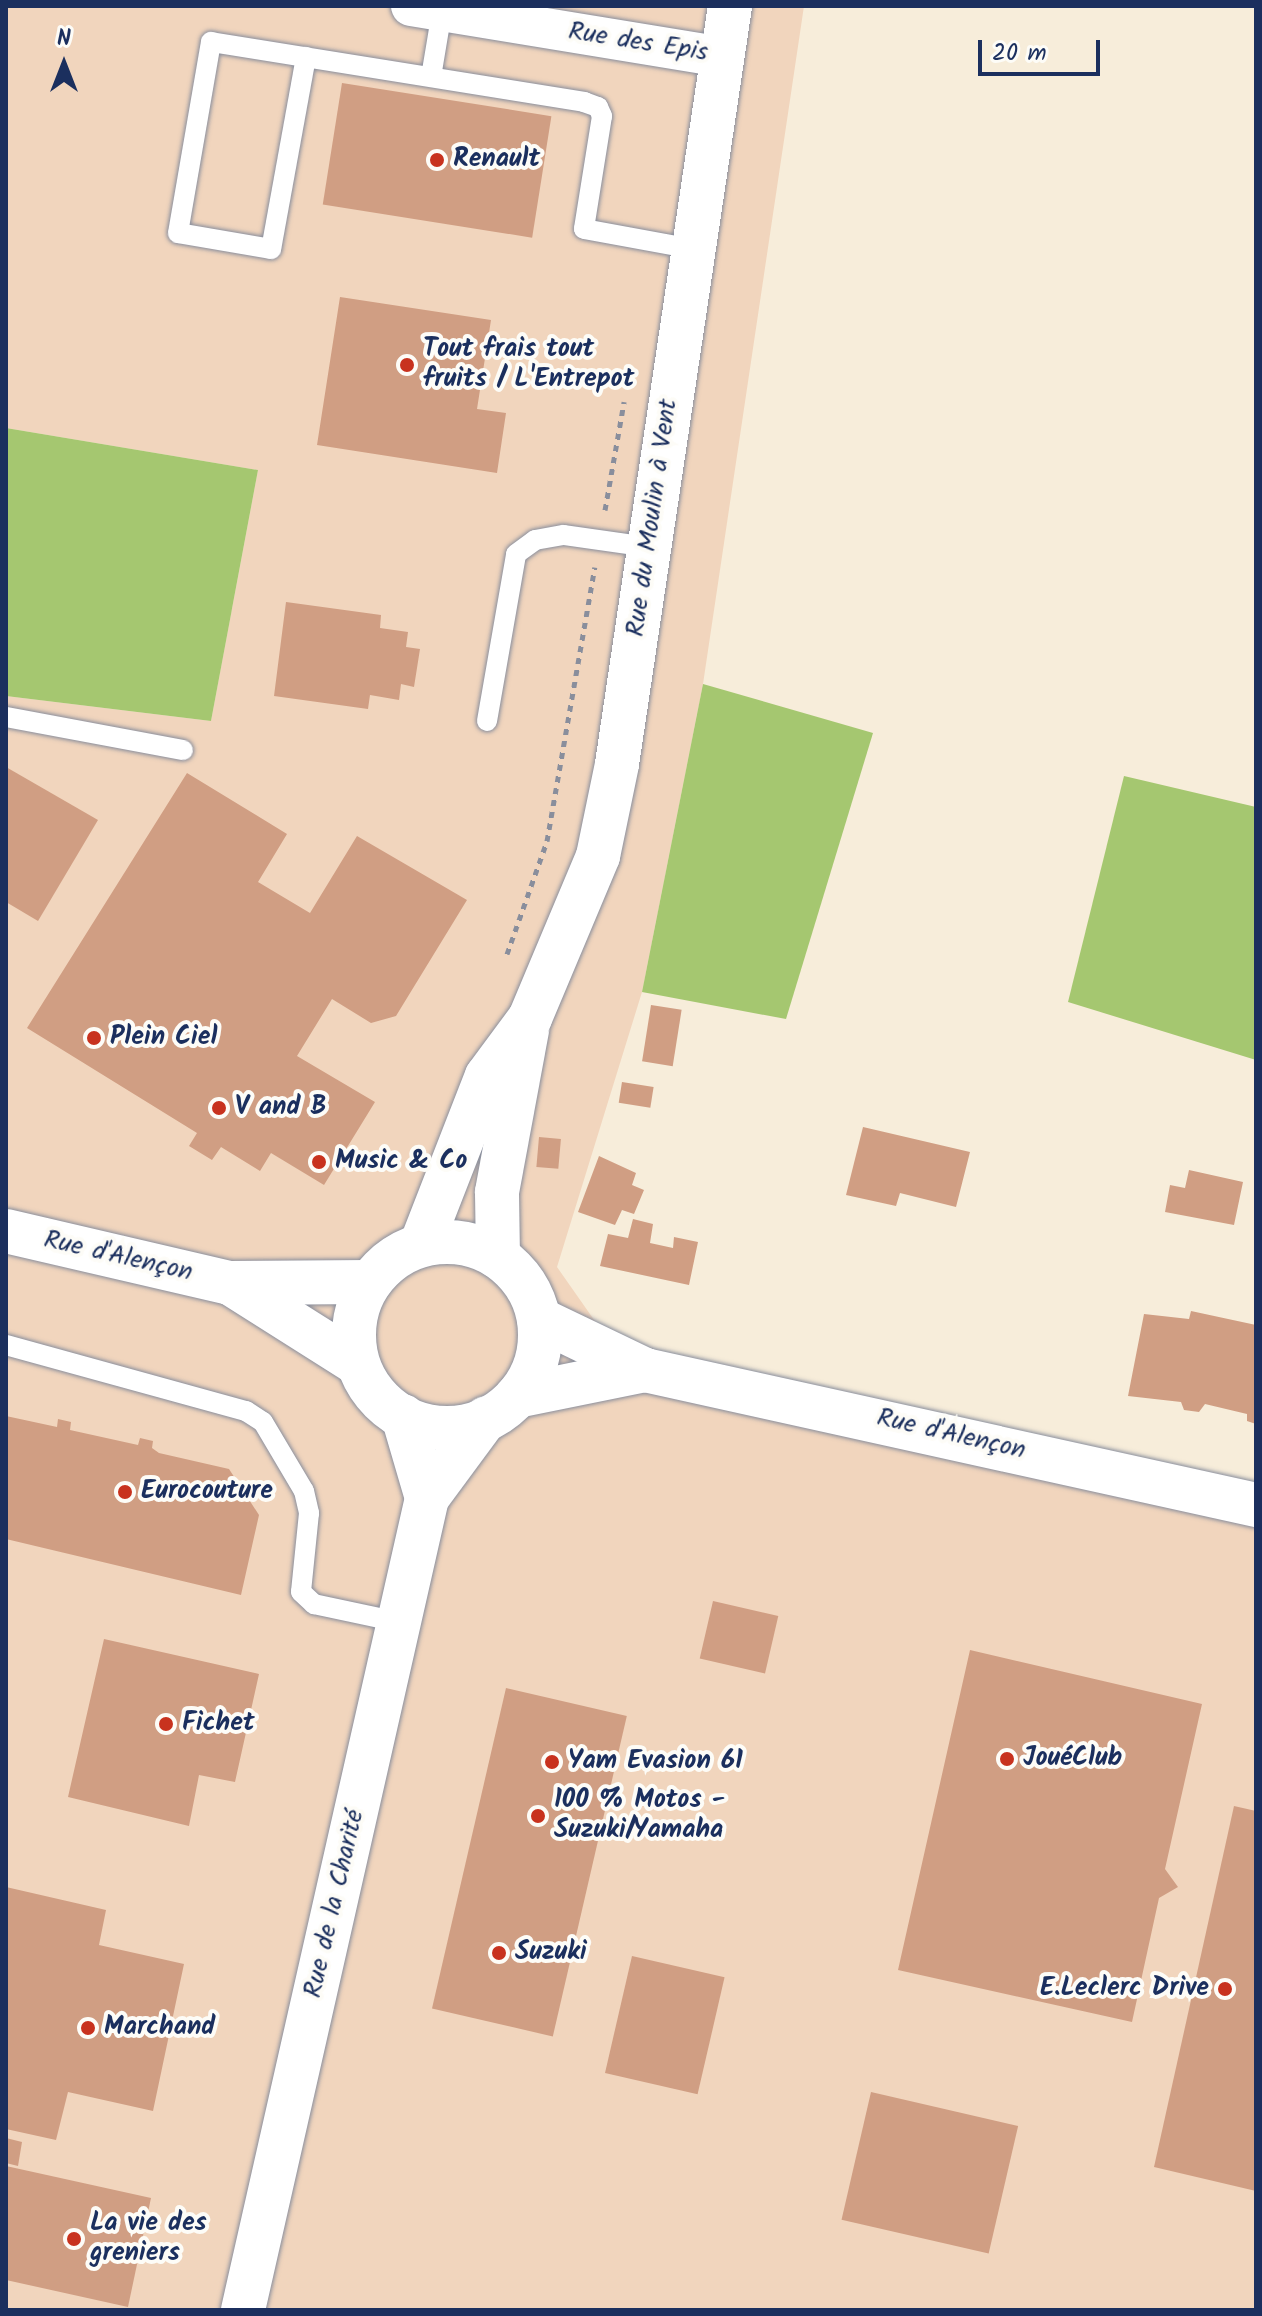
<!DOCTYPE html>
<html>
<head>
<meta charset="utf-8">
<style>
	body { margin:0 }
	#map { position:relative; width:1262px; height:2316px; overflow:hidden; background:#f7edda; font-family:Kalam,sans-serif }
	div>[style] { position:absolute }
	.built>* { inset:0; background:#f1d5bd }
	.green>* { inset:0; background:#a5c770 }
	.building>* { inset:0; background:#d09e83; transform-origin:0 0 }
	.path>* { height:5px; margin-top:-2.5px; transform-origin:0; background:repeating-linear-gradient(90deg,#898e9c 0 6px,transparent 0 12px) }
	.roads { filter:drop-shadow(0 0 2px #898e9c) drop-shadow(0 0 2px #898e9c) }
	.lane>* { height:20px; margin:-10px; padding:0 10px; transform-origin:10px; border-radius:10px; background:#fff }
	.street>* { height:40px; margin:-20px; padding:0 20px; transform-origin:20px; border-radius:20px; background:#fff }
	.secondary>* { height:44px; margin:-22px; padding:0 22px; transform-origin:22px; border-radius:22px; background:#fff }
	.primary>* { height:44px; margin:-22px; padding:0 22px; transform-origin:22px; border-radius:22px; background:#fff }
	.primary>.ring { margin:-22px; padding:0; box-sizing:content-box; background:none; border:44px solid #fff; border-radius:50% }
	.dots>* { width:22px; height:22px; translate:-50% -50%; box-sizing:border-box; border:4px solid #fdfcf7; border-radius:50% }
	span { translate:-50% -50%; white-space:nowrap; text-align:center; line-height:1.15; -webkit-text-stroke:8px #fdfcf7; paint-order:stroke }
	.street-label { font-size:26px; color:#1b2f5e }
	.poi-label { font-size:26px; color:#1b2f5e; font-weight:700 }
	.left { translate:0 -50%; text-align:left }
	.right { translate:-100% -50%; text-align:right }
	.frame { position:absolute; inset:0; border:8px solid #1b2f5e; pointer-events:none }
	.north { position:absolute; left:24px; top:24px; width:80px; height:80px; -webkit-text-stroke:6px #fdfcf7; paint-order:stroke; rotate:0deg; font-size:22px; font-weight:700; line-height:32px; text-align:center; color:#1b2f5e }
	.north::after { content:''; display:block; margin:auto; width:28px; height:36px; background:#1b2f5e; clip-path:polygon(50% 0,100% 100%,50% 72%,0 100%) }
	.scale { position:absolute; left:978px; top:40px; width:122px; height:36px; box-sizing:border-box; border:4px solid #1b2f5e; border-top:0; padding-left:10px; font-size:24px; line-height:28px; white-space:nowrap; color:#1b2f5e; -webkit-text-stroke:6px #fdfcf7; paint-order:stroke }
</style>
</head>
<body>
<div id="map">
	<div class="built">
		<i style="clip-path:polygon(6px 6px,804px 6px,703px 684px,642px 992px,557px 1267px,625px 1364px,1256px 1503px,1256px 2310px,6px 2310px,6px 696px,211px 721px,258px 470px,6px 428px)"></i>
	</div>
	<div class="green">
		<i style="clip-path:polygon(6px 428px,258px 470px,211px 721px,6px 696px)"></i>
		<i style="clip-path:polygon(703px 684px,873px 733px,786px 1019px,642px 992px)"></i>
		<i style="clip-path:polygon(1124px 776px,1256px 807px,1256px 1060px,1068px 1002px)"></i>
	</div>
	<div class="building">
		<i style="left:342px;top:83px;width:212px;height:123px;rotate:9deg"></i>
		<i style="clip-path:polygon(340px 297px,491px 320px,477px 409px,506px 413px,497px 473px,317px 445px)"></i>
		<i style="clip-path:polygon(286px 602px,381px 615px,380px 628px,408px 632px,406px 647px,420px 649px,414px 687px,401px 684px,399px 700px,370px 695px,368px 709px,274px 696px)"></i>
		<i style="clip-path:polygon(6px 767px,98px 820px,38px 921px,6px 902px)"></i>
		<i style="clip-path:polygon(187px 773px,287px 834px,258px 882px,310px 913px,357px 836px,467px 900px,396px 1016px,371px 1023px,332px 999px,297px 1056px,375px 1102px,324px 1185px,271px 1153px,260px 1171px,221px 1147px,212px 1160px,189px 1146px,197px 1133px,27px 1028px)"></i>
		<i style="left:651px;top:1005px;width:31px;height:57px;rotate:9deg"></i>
		<i style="left:622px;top:1082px;width:32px;height:21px;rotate:9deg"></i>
		<i style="clip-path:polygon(863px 1127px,970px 1152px,956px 1207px,900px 1193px,896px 1206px,846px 1195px)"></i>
		<i style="left:539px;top:1137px;width:22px;height:30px;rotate:5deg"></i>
		<i style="clip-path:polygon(599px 1156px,636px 1173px,632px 1185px,644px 1190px,634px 1214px,622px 1210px,615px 1225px,578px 1212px)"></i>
		<i style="clip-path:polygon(1189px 1170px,1243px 1182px,1234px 1225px,1165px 1212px,1170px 1185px,1185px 1188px)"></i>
		<i style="clip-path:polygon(633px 1219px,653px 1224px,650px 1243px,673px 1248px,674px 1237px,698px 1242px,689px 1285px,600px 1266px,608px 1234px,628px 1238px)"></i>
		<i style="clip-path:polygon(1191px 1311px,1256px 1325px,1256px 1424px,1247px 1421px,1247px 1414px,1205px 1404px,1199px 1412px,1184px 1410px,1181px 1402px,1128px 1396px,1144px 1314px,1189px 1319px)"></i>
		<i style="clip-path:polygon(6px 1416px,57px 1427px,58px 1419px,71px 1422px,70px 1430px,138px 1445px,140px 1438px,153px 1441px,152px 1448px,159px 1453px,229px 1469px,259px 1515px,241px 1595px,6px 1539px)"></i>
		<i style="left:713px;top:1601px;width:67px;height:59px;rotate:13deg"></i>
		<i style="clip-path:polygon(104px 1639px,259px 1674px,235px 1782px,199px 1775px,189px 1826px,68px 1797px)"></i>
		<i style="clip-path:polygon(970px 1650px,1202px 1704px,1165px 1869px,1178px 1887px,1159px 1898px,1132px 2022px,898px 1970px)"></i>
		<i style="left:506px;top:1688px;width:124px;height:329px;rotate:13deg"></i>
		<i style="clip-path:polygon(1234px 1806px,1256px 1811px,1256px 2191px,1154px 2167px)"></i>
		<i style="clip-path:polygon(6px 1887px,106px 1910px,99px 1945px,184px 1964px,153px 2111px,68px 2092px,56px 2140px,6px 2129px)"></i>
		<i style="left:632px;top:1956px;width:95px;height:120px;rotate:13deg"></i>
		<i style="left:871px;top:2092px;width:151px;height:131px;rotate:13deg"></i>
		<i style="clip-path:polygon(6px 2138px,22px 2142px,18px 2166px,6px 2163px)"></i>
		<i style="clip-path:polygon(6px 2166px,151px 2198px,128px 2307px,6px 2280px)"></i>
	</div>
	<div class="path">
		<i style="left:605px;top:510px;width:110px;rotate:-80deg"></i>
		<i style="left:507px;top:954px;width:120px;rotate:-70.5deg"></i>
		<i style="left:547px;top:841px;width:278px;rotate:-80.1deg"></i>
	</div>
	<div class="roads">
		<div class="lane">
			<i style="left:306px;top:57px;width:195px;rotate:100.3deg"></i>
			<i style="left:271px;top:249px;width:94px;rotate:-170.2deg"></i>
			<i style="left:178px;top:233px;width:194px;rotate:-80.2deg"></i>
			<i style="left:211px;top:42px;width:378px;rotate:9.1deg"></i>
			<i style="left:584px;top:102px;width:15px;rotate:20deg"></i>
			<i style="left:598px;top:107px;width:10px;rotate:66deg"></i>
			<i style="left:602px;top:116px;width:114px;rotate:99.1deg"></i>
			<i style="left:584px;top:229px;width:111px;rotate:10.4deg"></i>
			<i style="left:431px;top:77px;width:67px;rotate:-80.5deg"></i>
			<i style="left:6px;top:717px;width:180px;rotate:10.6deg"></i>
			<i style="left:487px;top:721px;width:169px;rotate:-80.1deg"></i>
			<i style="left:516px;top:554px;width:24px;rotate:-36deg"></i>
			<i style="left:535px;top:540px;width:29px;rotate:-10deg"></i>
			<i style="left:564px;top:535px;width:85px;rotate:8.1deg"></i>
			<i style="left:6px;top:1345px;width:249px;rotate:15.4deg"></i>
			<i style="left:246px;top:1411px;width:20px;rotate:33deg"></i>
			<i style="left:263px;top:1422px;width:80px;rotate:59.3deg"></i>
			<i style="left:304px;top:1491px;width:23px;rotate:77deg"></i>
			<i style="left:309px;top:1513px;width:79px;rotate:95.8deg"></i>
			<i style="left:301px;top:1592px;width:18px;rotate:43deg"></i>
			<i style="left:314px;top:1604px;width:87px;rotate:12deg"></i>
		</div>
		<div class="street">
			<i style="left:411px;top:6px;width:315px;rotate:9.3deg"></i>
		</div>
		<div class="secondary">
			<i style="left:421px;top:1245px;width:181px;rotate:-68.7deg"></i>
			<i style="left:487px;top:1076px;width:72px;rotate:-53.4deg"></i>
			<i style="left:530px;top:1018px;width:176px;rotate:-67.2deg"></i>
			<i style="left:598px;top:856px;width:94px;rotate:-78.3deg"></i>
			<i style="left:617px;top:764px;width:766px;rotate:-81.52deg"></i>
			<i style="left:498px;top:1257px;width:65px;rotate:-90.9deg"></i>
			<i style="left:497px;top:1192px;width:165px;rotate:-79.5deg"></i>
			<i style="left:403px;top:1416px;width:85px;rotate:73.7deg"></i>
			<i style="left:243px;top:2310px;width:833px;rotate:-77.23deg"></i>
			<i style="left:427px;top:1498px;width:99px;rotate:-53.6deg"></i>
		</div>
		<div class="primary">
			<i style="left:6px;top:1231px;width:230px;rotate:13.1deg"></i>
			<i style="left:230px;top:1283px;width:140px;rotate:-0.4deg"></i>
			<i class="ring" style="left:354px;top:1242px;width:142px;height:142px"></i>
			<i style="left:230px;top:1283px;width:151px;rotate:32.3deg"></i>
			<i style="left:539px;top:1319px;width:118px;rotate:25.7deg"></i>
			<i style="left:645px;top:1370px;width:626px;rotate:12.46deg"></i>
			<i style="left:517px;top:1396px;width:131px;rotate:-11.5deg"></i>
		</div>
	</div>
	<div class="dots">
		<i style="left:437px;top:160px;background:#c8321e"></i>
		<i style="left:407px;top:365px;background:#c8321e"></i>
		<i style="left:94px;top:1038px;background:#c8321e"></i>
		<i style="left:219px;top:1108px;background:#c8321e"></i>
		<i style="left:319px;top:1162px;background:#c8321e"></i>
		<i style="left:125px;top:1492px;background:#c8321e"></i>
		<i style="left:166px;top:1724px;background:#c8321e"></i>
		<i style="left:1007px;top:1759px;background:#c8321e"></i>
		<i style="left:552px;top:1762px;background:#c8321e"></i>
		<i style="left:538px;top:1816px;background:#c8321e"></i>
		<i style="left:499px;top:1953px;background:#c8321e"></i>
		<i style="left:1225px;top:1989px;background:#c8321e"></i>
		<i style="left:88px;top:2028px;background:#c8321e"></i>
		<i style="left:74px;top:2239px;background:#c8321e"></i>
	</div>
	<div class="street-label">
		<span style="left:638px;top:43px;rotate:9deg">Rue des Epis</span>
		<span style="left:653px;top:518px;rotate:-82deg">Rue du Moulin à Vent</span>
		<span style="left:118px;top:1257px;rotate:13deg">Rue d'Alençon</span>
		<span style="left:951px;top:1435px;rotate:13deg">Rue d'Alençon</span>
		<span style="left:335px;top:1904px;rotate:-77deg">Rue de la Charité</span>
	</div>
	<div class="poi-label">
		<span class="left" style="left:453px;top:160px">Renault</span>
		<span class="left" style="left:423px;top:365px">Tout frais tout<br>fruits / L'Entrepot</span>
		<span class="left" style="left:110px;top:1038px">Plein Ciel</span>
		<span class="left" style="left:235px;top:1108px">V and B</span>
		<span class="left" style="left:335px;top:1162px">Music &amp; Co</span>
		<span class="left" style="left:141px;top:1492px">Eurocouture</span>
		<span class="left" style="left:182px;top:1724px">Fichet</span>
		<span class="left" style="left:1023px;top:1759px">JouéClub</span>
		<span class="left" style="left:568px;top:1762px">Yam Evasion 61</span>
		<span class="left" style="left:554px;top:1816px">100 % Motos -<br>Suzuki/Yamaha</span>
		<span class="left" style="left:515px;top:1953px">Suzuki</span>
		<span class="right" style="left:1209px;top:1989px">E.Leclerc Drive</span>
		<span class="left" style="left:104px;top:2028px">Marchand</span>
		<span class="left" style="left:90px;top:2239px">La vie des<br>greniers</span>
	</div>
	<div class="frame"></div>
	<div class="north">N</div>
	<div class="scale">20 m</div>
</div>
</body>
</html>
